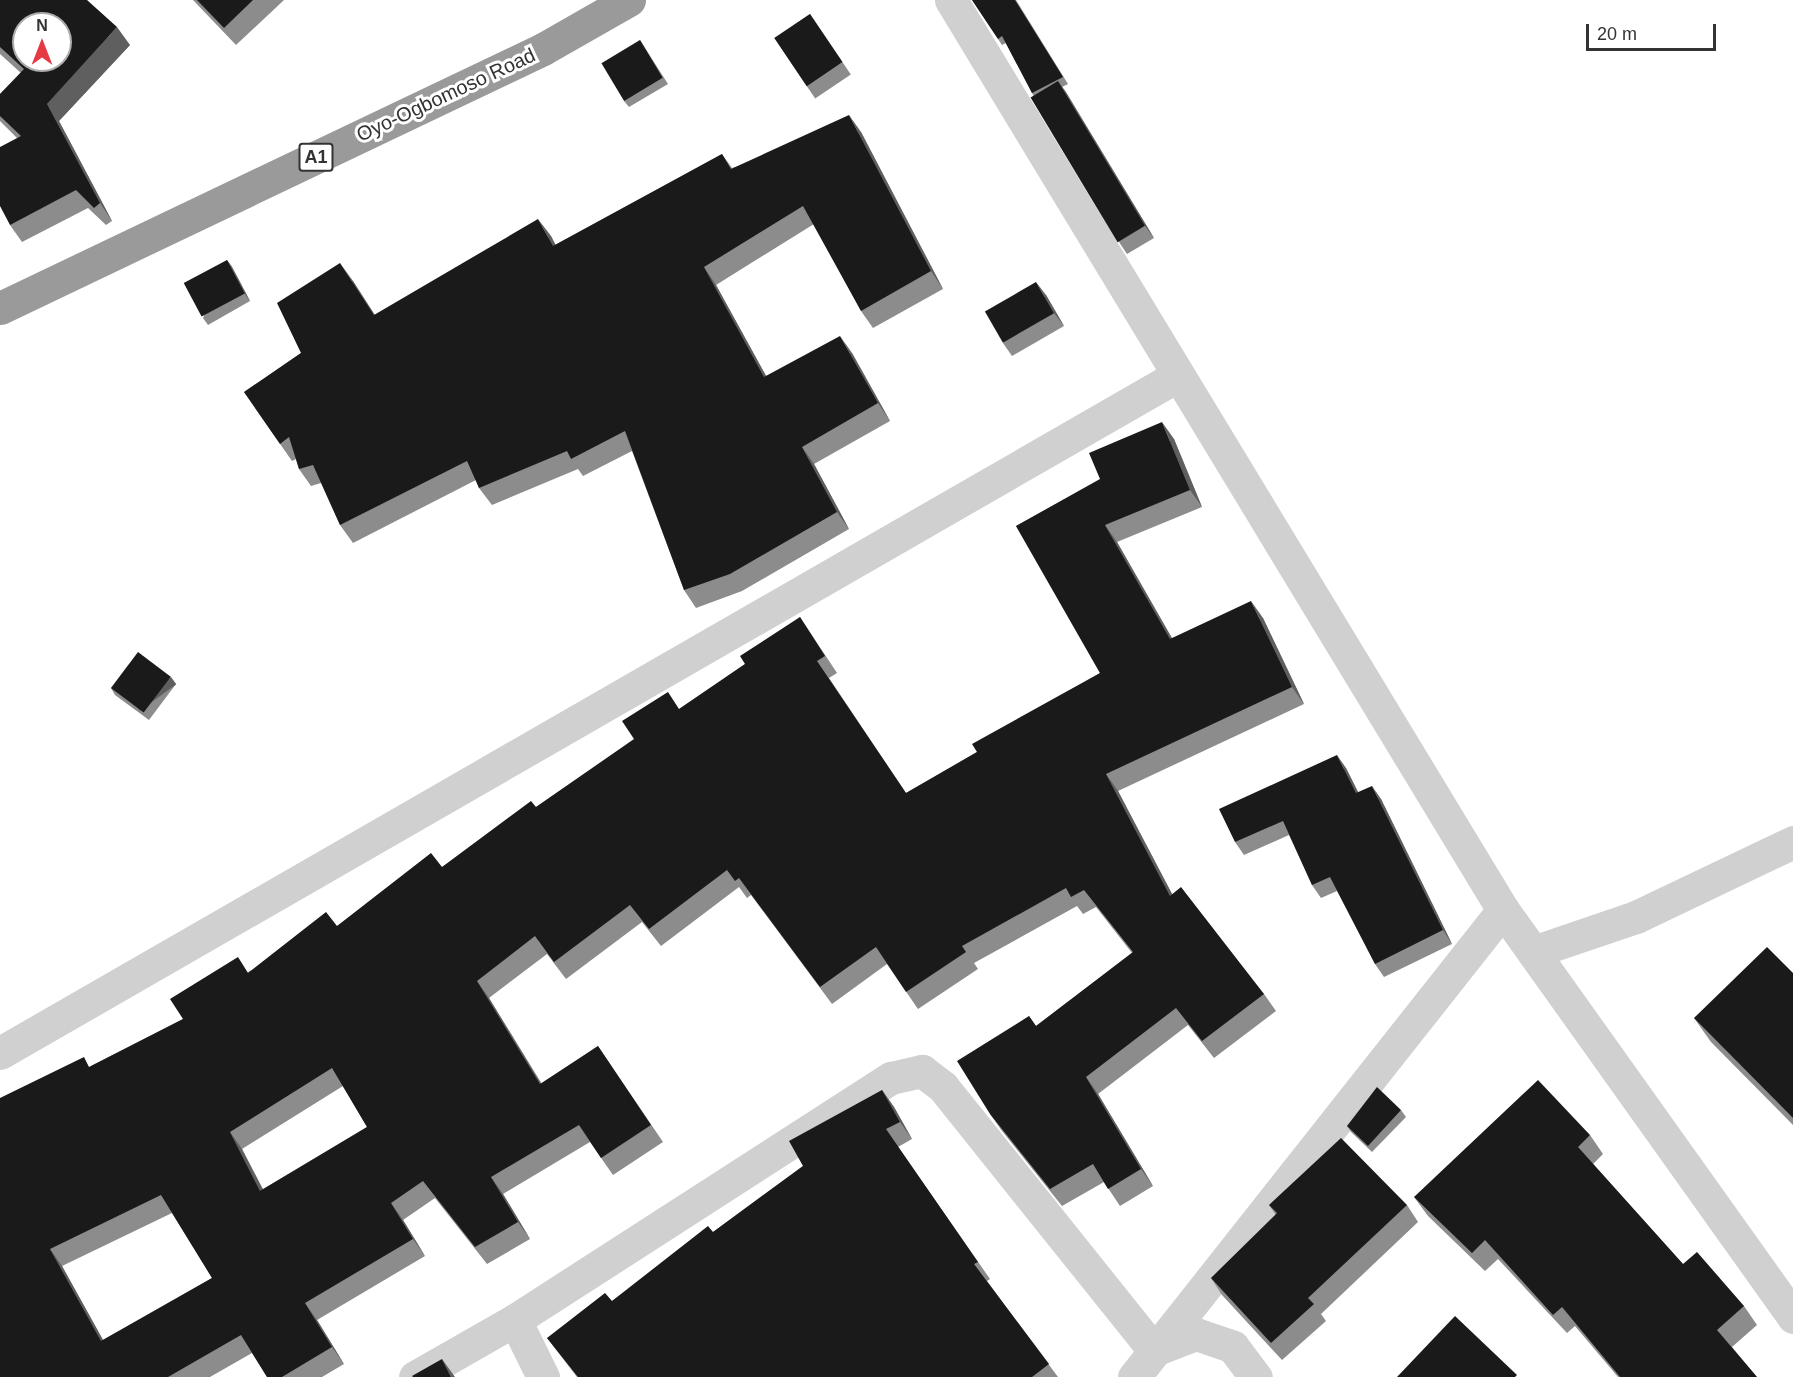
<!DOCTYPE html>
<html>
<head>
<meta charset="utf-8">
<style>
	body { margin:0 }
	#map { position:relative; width:1793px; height:1377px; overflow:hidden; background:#fff; font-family:Helvetica,sans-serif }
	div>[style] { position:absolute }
	.street>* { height:33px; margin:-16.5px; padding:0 16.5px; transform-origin:16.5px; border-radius:16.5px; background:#d0d0d0 }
	.highway>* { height:33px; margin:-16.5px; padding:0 16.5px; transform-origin:16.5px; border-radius:16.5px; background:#9a9a9a }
	.wall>* { inset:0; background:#8c8c8c; transform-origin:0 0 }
	.shaded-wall>* { inset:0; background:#5f5f5f; transform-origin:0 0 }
	.building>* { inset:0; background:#1a1a1a; transform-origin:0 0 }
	span { translate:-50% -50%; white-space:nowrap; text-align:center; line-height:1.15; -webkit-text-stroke:6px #fff; paint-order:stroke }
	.shield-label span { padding:2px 4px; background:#fff; border:2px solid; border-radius:4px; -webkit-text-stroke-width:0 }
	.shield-label { font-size:18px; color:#333; font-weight:700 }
	.street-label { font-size:20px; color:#333 }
	.north { position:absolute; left:12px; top:12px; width:60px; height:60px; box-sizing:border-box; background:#fff; border:2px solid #adadad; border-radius:50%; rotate:0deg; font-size:16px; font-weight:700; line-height:24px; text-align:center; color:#333 }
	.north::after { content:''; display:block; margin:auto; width:21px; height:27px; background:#e63946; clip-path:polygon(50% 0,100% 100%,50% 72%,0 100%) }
	.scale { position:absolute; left:1586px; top:24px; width:130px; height:27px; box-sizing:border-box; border:3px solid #333; border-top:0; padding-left:8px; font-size:18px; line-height:21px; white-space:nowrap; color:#333; -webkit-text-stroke:4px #fff; paint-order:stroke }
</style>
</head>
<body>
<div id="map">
	<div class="street">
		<i style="left:951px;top:0;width:1064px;rotate:58.76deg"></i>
		<i style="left:1503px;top:910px;width:500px;rotate:54.5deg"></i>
		<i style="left:1533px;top:952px;width:109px;rotate:-18.8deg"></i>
		<i style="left:1636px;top:917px;width:174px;rotate:-25.5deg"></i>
		<i style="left:0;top:1053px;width:1356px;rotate:-29.91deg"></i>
		<i style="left:515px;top:1320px;width:64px;rotate:63.8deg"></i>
		<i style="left:415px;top:1377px;width:115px;rotate:-29.7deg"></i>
		<i style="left:515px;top:1320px;width:447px;rotate:-32.8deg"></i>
		<i style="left:891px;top:1078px;width:32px;rotate:-13deg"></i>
		<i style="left:922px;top:1071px;width:26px;rotate:37deg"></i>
		<i style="left:943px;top:1087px;width:337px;rotate:51.3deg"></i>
		<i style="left:1154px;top:1350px;width:45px;rotate:-20.9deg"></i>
		<i style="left:1196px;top:1334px;width:39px;rotate:19deg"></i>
		<i style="left:1233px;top:1347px;width:38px;rotate:53deg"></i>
		<i style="left:1134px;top:1377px;width:595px;rotate:-51.69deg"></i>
	</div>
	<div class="highway">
		<i style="left:0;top:308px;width:602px;rotate:-25.5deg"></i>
		<i style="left:543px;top:49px;width:99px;rotate:-29.7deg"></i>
	</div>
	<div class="wall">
		<i style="clip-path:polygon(0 0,130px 45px,59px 121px,112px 221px,106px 225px,88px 208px,22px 242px,10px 225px,17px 138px,0 121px,0 94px,21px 73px,0 54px)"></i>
		<i style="clip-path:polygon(193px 0,284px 0,236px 45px)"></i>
		<i style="clip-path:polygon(972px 0,1016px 0,1068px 84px,1062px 87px,1154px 238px,1127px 254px,1119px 242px,1032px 93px,1006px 43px,1002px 45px)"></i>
		<i style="left:810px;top:14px;width:73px;height:43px;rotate:56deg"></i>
		<i style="clip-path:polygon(640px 40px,668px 84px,629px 107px,624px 101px)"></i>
		<i style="clip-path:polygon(861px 132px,943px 289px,873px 328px,861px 311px,814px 224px,716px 285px,766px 376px,852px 353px,890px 421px,814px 464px,849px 529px,742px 591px,696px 608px,684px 590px,632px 451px,583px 476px,578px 469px,492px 505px,479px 488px,476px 480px,353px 543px,340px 525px,321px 483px,311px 486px,299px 469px,296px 459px,292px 461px,244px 392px,301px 353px,353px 281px,375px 315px,551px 236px,555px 245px,722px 154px,732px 168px)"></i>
		<i style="clip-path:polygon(227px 260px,232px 267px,250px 301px,208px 325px,203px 318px)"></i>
		<i style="clip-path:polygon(1046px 295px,1064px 326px,1012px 356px,1003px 343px)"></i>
		<i style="clip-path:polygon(evenodd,1174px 439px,1202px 507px,1117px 542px,1172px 638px,1263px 618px,1304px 704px,1118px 791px,1172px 894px,1264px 994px,1276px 1011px,1214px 1058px,1188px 1025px,1098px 1094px,1153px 1186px,1120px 1206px,1104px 1182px,1062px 1206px,1002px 1131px,990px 1114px,1029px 1016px,1036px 1026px,1132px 953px,1096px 907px,1083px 914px,1077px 906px,974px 963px,978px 969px,918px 1009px,887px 964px,832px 1004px,751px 895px,747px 898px,739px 887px,661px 946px,642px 922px,566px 979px,547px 954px,489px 998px,542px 1084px,598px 1046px,663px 1142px,613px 1175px,590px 1142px,503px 1194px,530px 1239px,487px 1264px,435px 1198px,403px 1220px,425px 1256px,317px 1320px,344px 1364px,322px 1377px,267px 1377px,252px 1353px,210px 1377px,0 1377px,91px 1066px,183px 1019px,248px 972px,337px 926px,442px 867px,536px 807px,745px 664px,800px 617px,837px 673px,829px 678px,906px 793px,977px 752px,1100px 673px,1016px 526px,1174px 439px,343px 1086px,367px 1127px,263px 1189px,242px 1149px,343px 1086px,1174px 439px,172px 1213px,212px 1278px,103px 1340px,62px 1266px,172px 1213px)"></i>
		<i style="clip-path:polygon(176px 684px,149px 720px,115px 695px,111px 688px)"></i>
		<i style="clip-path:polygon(1346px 768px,1358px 792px,1381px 799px,1452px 944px,1384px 977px,1375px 964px,1337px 891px,1321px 898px,1312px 885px,1289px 835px,1244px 855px,1235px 842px)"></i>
		<i style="clip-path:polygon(1793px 973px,1793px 1125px,1711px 1042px,1694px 1018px)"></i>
		<i style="clip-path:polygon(882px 1090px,894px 1107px,912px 1139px,898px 1147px,990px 1279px,987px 1281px,1058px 1377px,577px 1377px,547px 1338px,612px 1301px,713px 1232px,803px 1166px)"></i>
		<i style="clip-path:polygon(1401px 1110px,1406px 1117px,1372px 1152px,1351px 1132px,1347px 1126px)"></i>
		<i style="clip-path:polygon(1590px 1135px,1603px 1154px,1593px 1164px,1683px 1264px,1744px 1306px,1757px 1325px,1732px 1347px,1757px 1377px,1618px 1377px,1575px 1326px,1567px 1333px,1498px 1259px,1485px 1271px,1428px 1216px,1414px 1197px)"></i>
		<i style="clip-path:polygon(1269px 1205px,1407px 1205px,1418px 1222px,1321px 1314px,1326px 1321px,1282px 1360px,1222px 1295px,1211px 1278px,1276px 1215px)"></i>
	</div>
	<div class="shaded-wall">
		<i style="clip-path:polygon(117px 27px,130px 45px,59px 121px,112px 221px,100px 203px,47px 104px)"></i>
		<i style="clip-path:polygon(1058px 81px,1066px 92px,1154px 238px,1145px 226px)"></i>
		<i style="clip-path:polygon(849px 115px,861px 132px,943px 289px,931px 271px)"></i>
		<i style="clip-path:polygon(538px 219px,551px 236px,565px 263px,553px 246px)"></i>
		<i style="clip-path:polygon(227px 260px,232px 267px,250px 301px,245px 294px)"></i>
		<i style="clip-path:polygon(340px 263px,353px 281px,386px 333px,374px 315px)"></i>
		<i style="clip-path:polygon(704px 267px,716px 285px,776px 394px,764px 377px)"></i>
		<i style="clip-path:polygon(1036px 282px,1046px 295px,1064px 326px,1054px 313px)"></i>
		<i style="clip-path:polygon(840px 336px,852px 353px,890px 421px,878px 403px)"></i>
		<i style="clip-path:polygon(1162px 422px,1174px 439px,1202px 507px,1190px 490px)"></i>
		<i style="clip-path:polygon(802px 447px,814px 464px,849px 529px,837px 512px)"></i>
		<i style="clip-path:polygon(1105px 525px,1117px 542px,1182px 656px,1170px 639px)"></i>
		<i style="clip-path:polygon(1251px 601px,1263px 618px,1304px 704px,1292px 687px)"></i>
		<i style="left:171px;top:677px;width:9px;height:45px;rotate:54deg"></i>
		<i style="clip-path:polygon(1337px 755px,1346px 768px,1365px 806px,1356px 793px)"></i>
		<i style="clip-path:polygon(1106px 774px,1118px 791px,1182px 913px,1170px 896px)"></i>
		<i style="clip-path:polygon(1372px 786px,1381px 799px,1452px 944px,1443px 930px)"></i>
		<i style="clip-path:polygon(477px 981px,489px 998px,552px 1102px,540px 1084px)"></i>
		<i style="clip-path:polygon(1086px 1077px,1098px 1094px,1153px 1186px,1141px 1169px)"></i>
		<i style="clip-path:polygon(882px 1090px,894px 1107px,912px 1139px,900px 1122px)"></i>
		<i style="clip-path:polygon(230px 1132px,242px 1149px,272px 1208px,260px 1191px)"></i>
		<i style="clip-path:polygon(491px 1177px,503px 1194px,530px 1239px,518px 1222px)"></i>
		<i style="clip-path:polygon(391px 1203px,403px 1220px,425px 1256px,413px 1239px)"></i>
		<i style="clip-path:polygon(50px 1249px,62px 1266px,113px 1358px,101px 1341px)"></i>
		<i style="clip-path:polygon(305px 1303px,317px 1320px,344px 1364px,332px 1347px)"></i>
		<i style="clip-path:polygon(442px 1359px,455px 1377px,451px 1377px)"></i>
	</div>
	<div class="building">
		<i style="clip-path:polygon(evenodd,0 0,87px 0,117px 27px,47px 104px,100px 203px,94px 208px,76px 190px,10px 225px,0 206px,0 147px,21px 136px,0 116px,0 94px,24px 69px,0 47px,0 0,24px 24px,60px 24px,60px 60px,24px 60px,24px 24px)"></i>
		<i style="clip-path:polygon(197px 0,253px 0,224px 28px)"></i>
		<i style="clip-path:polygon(972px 0,1015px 0,1063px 77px,1032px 93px,1002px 36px,998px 39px)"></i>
		<i style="left:810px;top:14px;width:58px;height:43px;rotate:56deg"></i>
		<i style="left:640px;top:40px;width:44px;height:45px;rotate:59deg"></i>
		<i style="left:1058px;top:81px;width:169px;height:32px;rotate:59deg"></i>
		<i style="clip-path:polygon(849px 115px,931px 271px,861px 311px,803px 206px,704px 267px,764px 377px,840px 336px,878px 403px,802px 447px,837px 512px,730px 574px,684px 590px,625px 431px,571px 459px,567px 451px,479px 488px,467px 461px,340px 525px,313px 465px,299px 469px,289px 437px,280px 444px,244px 392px,301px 353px,277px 303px,340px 263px,374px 315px,538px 219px,553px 246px,722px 154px,731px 169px)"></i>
		<i style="left:227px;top:260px;width:38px;height:49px;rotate:62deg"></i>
		<i style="left:1036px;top:282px;width:36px;height:59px;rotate:60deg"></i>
		<i style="clip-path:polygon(evenodd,1162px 422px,1190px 490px,1105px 525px,1170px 639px,1251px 601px,1292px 687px,1106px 774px,1170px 896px,1181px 887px,1264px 994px,1202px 1041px,1176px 1008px,1086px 1077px,1141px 1169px,1108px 1189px,1093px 1164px,1050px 1189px,990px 1114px,957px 1061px,1029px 1016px,1036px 1026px,1133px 952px,1084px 890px,1071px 897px,1066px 888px,962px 946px,966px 952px,906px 992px,876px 947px,820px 987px,739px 878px,735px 881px,727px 870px,649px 929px,630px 905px,554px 962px,535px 936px,477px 981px,540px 1084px,598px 1046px,651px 1125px,601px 1158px,579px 1125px,491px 1177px,518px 1222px,475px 1247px,423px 1181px,391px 1203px,413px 1239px,305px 1303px,332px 1347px,282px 1377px,267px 1377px,241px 1335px,168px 1377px,0 1377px,0 1098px,84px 1057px,89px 1067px,183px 1019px,170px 999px,238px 957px,248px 973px,326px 912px,337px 926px,431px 853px,442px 867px,531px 801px,536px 807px,634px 739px,622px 721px,668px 692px,679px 709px,745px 664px,740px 656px,800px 617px,825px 656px,817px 661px,906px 793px,977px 752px,972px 744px,1100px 673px,1016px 526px,1100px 479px,1089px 453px,1162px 422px,332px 1068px,367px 1127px,260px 1191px,230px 1132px,332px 1068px,1162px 422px,161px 1195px,212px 1278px,101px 1341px,50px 1249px,161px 1195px)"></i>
		<i style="left:138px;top:652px;width:41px;height:45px;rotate:37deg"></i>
		<i style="clip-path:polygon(1337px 755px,1356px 793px,1372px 786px,1443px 930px,1375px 964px,1330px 877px,1312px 885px,1283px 821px,1235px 842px,1219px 809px)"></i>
		<i style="clip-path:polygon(1767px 947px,1793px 973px,1793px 1118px,1694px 1018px)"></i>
		<i style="clip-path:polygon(1538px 1080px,1590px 1135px,1578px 1147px,1683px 1264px,1697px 1252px,1744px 1306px,1717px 1330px,1757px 1377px,1620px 1377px,1562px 1307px,1553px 1315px,1485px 1240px,1472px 1253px,1414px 1197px)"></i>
		<i style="clip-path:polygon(1377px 1087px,1401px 1110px,1368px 1146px,1347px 1126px)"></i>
		<i style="clip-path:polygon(882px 1090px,900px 1122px,886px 1129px,978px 1262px,974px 1264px,1049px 1364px,1032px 1377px,578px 1377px,547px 1338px,605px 1293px,612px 1301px,708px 1226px,713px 1232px,803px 1166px,789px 1141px)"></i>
		<i style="clip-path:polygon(1341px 1138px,1407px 1205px,1308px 1298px,1314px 1304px,1271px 1343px,1211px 1278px,1277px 1213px,1269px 1205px)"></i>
		<i style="clip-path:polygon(1455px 1316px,1517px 1375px,1515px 1377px,1397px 1377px)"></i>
		<i style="clip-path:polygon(442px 1359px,451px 1377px,413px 1377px,412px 1376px)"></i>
	</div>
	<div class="shield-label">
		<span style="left:316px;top:157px">A1</span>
	</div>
	<div class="street-label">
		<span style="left:446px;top:95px;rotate:-25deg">Oyo-Ogbomoso Road</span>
	</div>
	<div class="north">N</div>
	<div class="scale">20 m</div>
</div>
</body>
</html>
